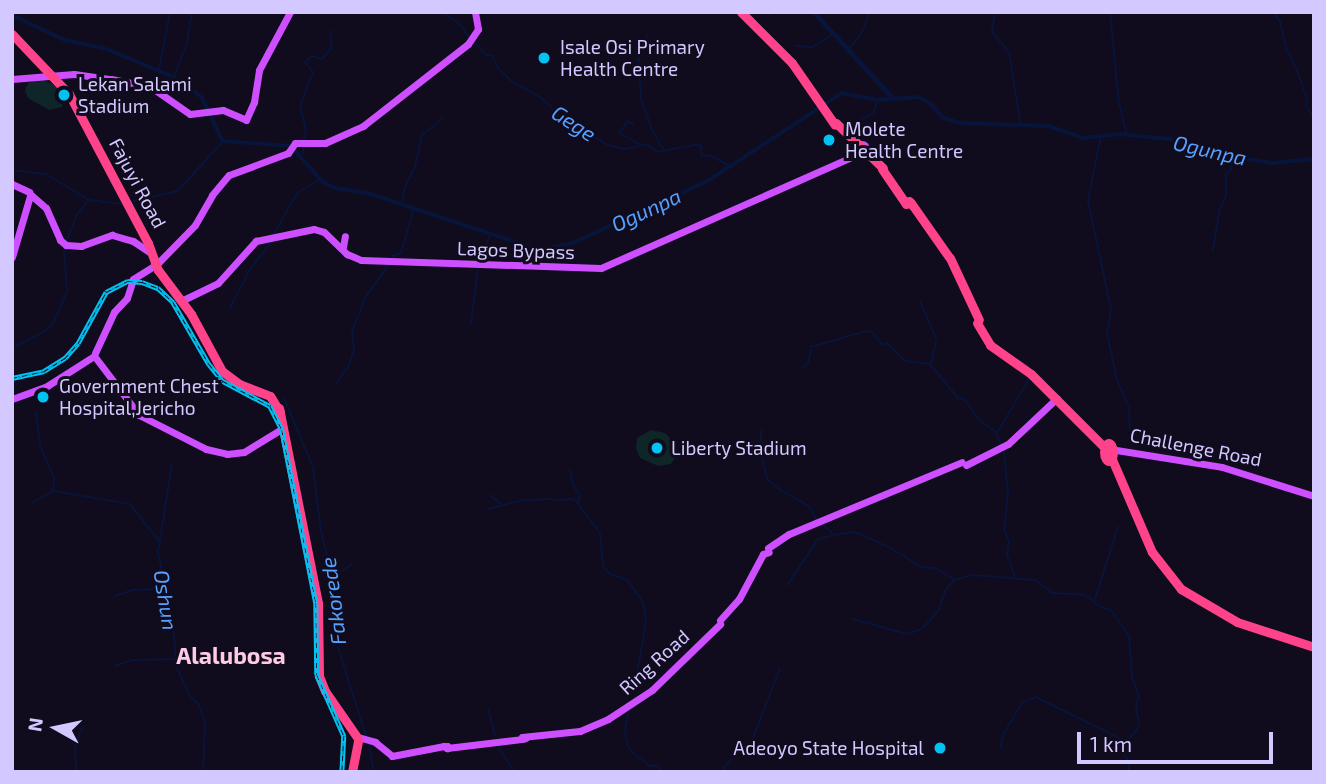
<!DOCTYPE html>
<html>
<head>
<meta charset="utf-8">
<style>
	body { margin:0 }
	#map { position:relative; width:1326px; height:784px; overflow:hidden; background:#100b1d; font-family:"Exo 2",sans-serif }
	div>[style] { position:absolute }
	.green>* { inset:0; background:#0e2627 }
	.stream>* { height:2px; margin:-1px; padding:0 1px; transform-origin:1px; border-radius:1px; background:#08153a }
	.canal>* { height:3.5px; margin:-1.75px; padding:0 1.75px; transform-origin:1.75px; border-radius:1.75px; background:#08153a }
	.river>* { height:4.5px; margin:-2.25px; padding:0 2.25px; transform-origin:2.25px; border-radius:2.25px; background:#08153a }
	.major>* { height:7px; margin:-3.5px; padding:0 3.5px; transform-origin:3.5px; border-radius:3.5px; background:#ce4fff }
	.major>.ring { margin:-3.5px; padding:0; box-sizing:content-box; background:none; border:7px solid #ce4fff; border-radius:50% }
	.highway>* { height:9px; margin:-4.5px; padding:0 4.5px; transform-origin:4.5px; border-radius:4.5px; background:#ff438b }
	.highway>.ring { margin:-4.5px; padding:0; box-sizing:content-box; background:none; border:9px solid #ff438b; border-radius:50% }
	.rail>* { height:4.5px; margin-top:-2.25px; transform-origin:0; background:repeating-linear-gradient(90deg,#100b1d 0 5px,#00c3f3 0 10px); box-sizing:border-box; border-block:2px solid #00c3f3 }
	.highway-bridge>* { height:9px; margin:-4.5px; padding:0 4.5px; transform-origin:4.5px; border-radius:4.5px; background:#ff438b }
	.dots>* { width:19px; height:19px; translate:-50% -50%; box-sizing:border-box; border:4px solid #100b1d; border-radius:50% }
	span { translate:-50% -50%; white-space:nowrap; text-align:center; line-height:1.15; -webkit-text-stroke:6px #100b1d; paint-order:stroke }
	.poi-label { font-size:19px; color:#d3c8ff }
	.left { translate:0 -50%; text-align:left }
	.right { translate:-100% -50%; text-align:right }
	.street-label { font-size:19px; color:#d3c8ff }
	.water-label { font-size:21px; color:#56a0ff; font-style:italic }
	.quarter-label { font-size:23px; color:#ffcae6; font-weight:700 }
	.frame { position:absolute; inset:0; border:14px solid #d3c8ff; pointer-events:none }
	.north { position:absolute; left:21px; top:693px; width:70px; height:70px; -webkit-text-stroke:5px #100b1d; paint-order:stroke; rotate:279deg; font-size:19px; font-weight:700; line-height:28px; text-align:center; color:#d3c8ff }
	.north::after { content:''; display:block; margin:auto; width:24px; height:32px; background:#d3c8ff; clip-path:polygon(50% 0,100% 100%,50% 72%,0 100%) }
	.scale { position:absolute; left:1077px; top:732px; width:196px; height:32px; box-sizing:border-box; border:4px solid #d3c8ff; border-top:0; padding-left:9px; font-size:21px; line-height:24px; white-space:nowrap; color:#d3c8ff; -webkit-text-stroke:5px #100b1d; paint-order:stroke }
</style>
</head>
<body>
<div id="map">
	<div class="green">
		<i style="clip-path:polygon(41px 79px,59px 87px,66px 95px,62px 107px,49px 110px,28px 98px,25px 91px,28px 83px)"></i>
		<i style="clip-path:polygon(651px 430px,665px 433px,676px 444px,678px 453px,671px 464px,658px 466px,640px 458px,636px 448px,637px 438px)"></i>
	</div>
	<div class="stream">
		<i style="left:440px;top:12px;width:22px;rotate:30deg"></i>
		<i style="left:459px;top:23px;width:19px;rotate:55deg"></i>
		<i style="left:995px;top:12px;width:20px;rotate:99deg"></i>
		<i style="left:992px;top:32px;width:26px;rotate:50deg"></i>
		<i style="left:1009px;top:52px;width:76px;rotate:80.9deg"></i>
		<i style="left:1110px;top:12px;width:91px;rotate:84.4deg"></i>
		<i style="left:1119px;top:103px;width:34px;rotate:76deg"></i>
		<i style="left:1273px;top:12px;width:11px;rotate:52deg"></i>
		<i style="left:1280px;top:21px;width:28px;rotate:77deg"></i>
		<i style="left:1286px;top:48px;width:28px;rotate:64deg"></i>
		<i style="left:1298px;top:73px;width:28px;rotate:71deg"></i>
		<i style="left:1307px;top:99px;width:7px;rotate:98deg"></i>
		<i style="left:1306px;top:106px;width:14px;rotate:56deg"></i>
		<i style="left:1314px;top:118px;width:12px;rotate:90deg"></i>
		<i style="left:768px;top:17px;width:5px;rotate:-79deg"></i>
		<i style="left:648px;top:36px;width:9px;rotate:144deg"></i>
		<i style="left:641px;top:41px;width:11px;rotate:105deg"></i>
		<i style="left:638px;top:52px;width:46px;rotate:86.3deg"></i>
		<i style="left:641px;top:98px;width:34px;rotate:71deg"></i>
		<i style="left:652px;top:130px;width:22px;rotate:60deg"></i>
		<i style="left:474px;top:42px;width:18px;rotate:47deg"></i>
		<i style="left:486px;top:55px;width:7px;rotate:8deg"></i>
		<i style="left:493px;top:56px;width:12px;rotate:70deg"></i>
		<i style="left:497px;top:67px;width:20px;rotate:45deg"></i>
		<i style="left:511px;top:81px;width:37px;rotate:29deg"></i>
		<i style="left:543px;top:99px;width:27px;rotate:45deg"></i>
		<i style="left:562px;top:118px;width:53px;rotate:30.4deg"></i>
		<i style="left:608px;top:145px;width:18px;rotate:13deg"></i>
		<i style="left:626px;top:149px;width:22px;rotate:-13deg"></i>
		<i style="left:647px;top:144px;width:13px;rotate:39deg"></i>
		<i style="left:657px;top:152px;width:44px;rotate:-10.5deg"></i>
		<i style="left:700px;top:144px;width:12px;rotate:81deg"></i>
		<i style="left:702px;top:156px;width:7px;rotate:-8deg"></i>
		<i style="left:709px;top:155px;width:22px;rotate:27deg"></i>
		<i style="left:796px;top:46px;width:16px;rotate:4deg"></i>
		<i style="left:812px;top:47px;width:26px;rotate:-31deg"></i>
		<i style="left:849px;top:49px;width:19px;rotate:-51deg"></i>
		<i style="left:861px;top:34px;width:24px;rotate:-68deg"></i>
		<i style="left:159px;top:70px;width:59px;rotate:-79.3deg"></i>
		<i style="left:174px;top:77px;width:36px;rotate:-69deg"></i>
		<i style="left:187px;top:43px;width:31px;rotate:-81deg"></i>
		<i style="left:621px;top:132px;width:13px;rotate:-61deg"></i>
		<i style="left:627px;top:121px;width:7px;rotate:27deg"></i>
		<i style="left:619px;top:133px;width:23px;rotate:29deg"></i>
		<i style="left:1101px;top:135px;width:67px;rotate:101.1deg"></i>
		<i style="left:1088px;top:201px;width:110px;rotate:78deg"></i>
		<i style="left:1111px;top:309px;width:24px;rotate:99deg"></i>
		<i style="left:1107px;top:333px;width:48px;rotate:78deg"></i>
		<i style="left:1117px;top:380px;width:27px;rotate:66deg"></i>
		<i style="left:862px;top:139px;width:18px;rotate:-109deg"></i>
		<i style="left:856px;top:122px;width:19px;rotate:-28deg"></i>
		<i style="left:873px;top:113px;width:14px;rotate:-69deg"></i>
		<i style="left:303px;top:142px;width:11px;rotate:-75deg"></i>
		<i style="left:306px;top:131px;width:26px;rotate:-103deg"></i>
		<i style="left:300px;top:106px;width:36px;rotate:-69deg"></i>
		<i style="left:313px;top:72px;width:13px;rotate:-129deg"></i>
		<i style="left:305px;top:62px;width:9px;rotate:-41deg"></i>
		<i style="left:312px;top:56px;width:10px;rotate:17deg"></i>
		<i style="left:322px;top:59px;width:16px;rotate:-50deg"></i>
		<i style="left:332px;top:47px;width:11px;rotate:-100deg"></i>
		<i style="left:330px;top:36px;width:7px;rotate:-56deg"></i>
		<i style="left:303px;top:153px;width:6px;rotate:-81deg"></i>
		<i style="left:12px;top:170px;width:34px;rotate:7deg"></i>
		<i style="left:46px;top:174px;width:50px;rotate:31.2deg"></i>
		<i style="left:89px;top:200px;width:33px;rotate:7deg"></i>
		<i style="left:131px;top:202px;width:48px;rotate:-13.2deg"></i>
		<i style="left:178px;top:191px;width:67px;rotate:-48deg"></i>
		<i style="left:402px;top:202px;width:15px;rotate:-79deg"></i>
		<i style="left:405px;top:187px;width:22px;rotate:-63deg"></i>
		<i style="left:415px;top:167px;width:33px;rotate:-78deg"></i>
		<i style="left:422px;top:135px;width:27px;rotate:-39deg"></i>
		<i style="left:274px;top:234px;width:47px;rotate:-60.7deg"></i>
		<i style="left:297px;top:193px;width:28px;rotate:-30deg"></i>
		<i style="left:66px;top:242px;width:31px;rotate:-68deg"></i>
		<i style="left:78px;top:213px;width:16px;rotate:-50deg"></i>
		<i style="left:1213px;top:250px;width:39px;rotate:-81deg"></i>
		<i style="left:1219px;top:211px;width:17px;rotate:-65deg"></i>
		<i style="left:1226px;top:196px;width:22px;rotate:-90deg"></i>
		<i style="left:1226px;top:174px;width:6px;rotate:-39deg"></i>
		<i style="left:1231px;top:170px;width:13px;rotate:-86deg"></i>
		<i style="left:393px;top:256px;width:9px;rotate:-21deg"></i>
		<i style="left:401px;top:253px;width:47px;rotate:-73.9deg"></i>
		<i style="left:480px;top:262px;width:30px;rotate:-70deg"></i>
		<i style="left:920px;top:301px;width:40px;rotate:66.6deg"></i>
		<i style="left:230px;top:308px;width:42px;rotate:-62.8deg"></i>
		<i style="left:249px;top:271px;width:36px;rotate:-53deg"></i>
		<i style="left:359px;top:315px;width:20px;rotate:-70deg"></i>
		<i style="left:366px;top:296px;width:42px;rotate:-53.7deg"></i>
		<i style="left:471px;top:324px;width:57px;rotate:-83deg"></i>
		<i style="left:811px;top:347px;width:57px;rotate:-16.2deg"></i>
		<i style="left:866px;top:331px;width:6px;rotate:9deg"></i>
		<i style="left:872px;top:332px;width:16px;rotate:52deg"></i>
		<i style="left:882px;top:345px;width:5px;rotate:-22deg"></i>
		<i style="left:887px;top:343px;width:25px;rotate:45deg"></i>
		<i style="left:905px;top:361px;width:25px;rotate:7deg"></i>
		<i style="left:930px;top:364px;width:44px;rotate:50.5deg"></i>
		<i style="left:958px;top:398px;width:6px;rotate:9deg"></i>
		<i style="left:964px;top:399px;width:26px;rotate:54deg"></i>
		<i style="left:979px;top:420px;width:19px;rotate:35deg"></i>
		<i style="left:995px;top:431px;width:14px;rotate:65deg"></i>
		<i style="left:12px;top:348px;width:36px;rotate:-27deg"></i>
		<i style="left:44px;top:332px;width:13px;rotate:-45deg"></i>
		<i style="left:53px;top:323px;width:35px;rotate:-66deg"></i>
		<i style="left:67px;top:291px;width:44px;rotate:-93.9deg"></i>
		<i style="left:931px;top:363px;width:22px;rotate:-77deg"></i>
		<i style="left:803px;top:367px;width:6px;rotate:-39deg"></i>
		<i style="left:808px;top:363px;width:13px;rotate:-77deg"></i>
		<i style="left:337px;top:383px;width:22px;rotate:-56deg"></i>
		<i style="left:349px;top:365px;width:17px;rotate:-73deg"></i>
		<i style="left:354px;top:349px;width:18px;rotate:-96deg"></i>
		<i style="left:352px;top:331px;width:16px;rotate:-68deg"></i>
		<i style="left:284px;top:398px;width:73px;rotate:67.3deg"></i>
		<i style="left:1129px;top:407px;width:35px;rotate:88deg"></i>
		<i style="left:36px;top:412px;width:34px;rotate:83deg"></i>
		<i style="left:40px;top:446px;width:34px;rotate:66deg"></i>
		<i style="left:54px;top:477px;width:14px;rotate:94deg"></i>
		<i style="left:761px;top:431px;width:25px;rotate:90deg"></i>
		<i style="left:761px;top:456px;width:25px;rotate:74deg"></i>
		<i style="left:768px;top:480px;width:16px;rotate:40deg"></i>
		<i style="left:780px;top:490px;width:33px;rotate:29deg"></i>
		<i style="left:809px;top:506px;width:15px;rotate:62deg"></i>
		<i style="left:997px;top:433px;width:63px;rotate:-59.3deg"></i>
		<i style="left:1004px;top:451px;width:42px;rotate:84.6deg"></i>
		<i style="left:1008px;top:493px;width:37px;rotate:96deg"></i>
		<i style="left:1004px;top:530px;width:12px;rotate:66deg"></i>
		<i style="left:1009px;top:541px;width:14px;rotate:98deg"></i>
		<i style="left:1007px;top:555px;width:23px;rotate:70deg"></i>
		<i style="left:172px;top:464px;width:89px;rotate:99deg"></i>
		<i style="left:158px;top:552px;width:83px;rotate:78.8deg"></i>
		<i style="left:174px;top:633px;width:32px;rotate:86deg"></i>
		<i style="left:176px;top:665px;width:33px;rotate:67deg"></i>
		<i style="left:189px;top:695px;width:14px;rotate:45deg"></i>
		<i style="left:199px;top:705px;width:20px;rotate:72deg"></i>
		<i style="left:205px;top:724px;width:48px;rotate:92.4deg"></i>
		<i style="left:313px;top:468px;width:64px;rotate:82.8deg"></i>
		<i style="left:321px;top:531px;width:54px;rotate:76deg"></i>
		<i style="left:334px;top:583px;width:61px;rotate:87.2deg"></i>
		<i style="left:337px;top:644px;width:96px;rotate:72.5deg"></i>
		<i style="left:570px;top:470px;width:17px;rotate:77deg"></i>
		<i style="left:574px;top:487px;width:10px;rotate:53deg"></i>
		<i style="left:580px;top:495px;width:9px;rotate:103deg"></i>
		<i style="left:578px;top:504px;width:36px;rotate:53deg"></i>
		<i style="left:600px;top:533px;width:34px;rotate:85deg"></i>
		<i style="left:603px;top:567px;width:10px;rotate:45deg"></i>
		<i style="left:610px;top:574px;width:18px;rotate:19deg"></i>
		<i style="left:627px;top:580px;width:27px;rotate:54deg"></i>
		<i style="left:643px;top:602px;width:20px;rotate:81deg"></i>
		<i style="left:646px;top:622px;width:48px;rotate:99.7deg"></i>
		<i style="left:638px;top:669px;width:31px;rotate:111deg"></i>
		<i style="left:490px;top:495px;width:13px;rotate:39deg"></i>
		<i style="left:525px;top:500px;width:27px;rotate:-2deg"></i>
		<i style="left:555px;top:500px;width:17px;rotate:-3deg"></i>
		<i style="left:572px;top:499px;width:8px;rotate:23deg"></i>
		<i style="left:32px;top:503px;width:24px;rotate:-30deg"></i>
		<i style="left:53px;top:491px;width:78px;rotate:9.6deg"></i>
		<i style="left:130px;top:504px;width:47px;rotate:51.9deg"></i>
		<i style="left:487px;top:509px;width:37px;rotate:-14deg"></i>
		<i style="left:823px;top:525px;width:15px;rotate:42deg"></i>
		<i style="left:834px;top:535px;width:21px;rotate:-8deg"></i>
		<i style="left:855px;top:532px;width:37px;rotate:24deg"></i>
		<i style="left:889px;top:547px;width:38px;rotate:32deg"></i>
		<i style="left:921px;top:567px;width:14px;rotate:4deg"></i>
		<i style="left:935px;top:568px;width:23px;rotate:31deg"></i>
		<i style="left:955px;top:580px;width:18px;rotate:-16deg"></i>
		<i style="left:972px;top:575px;width:63px;rotate:4.5deg"></i>
		<i style="left:1035px;top:580px;width:21px;rotate:37deg"></i>
		<i style="left:1052px;top:593px;width:33px;rotate:3deg"></i>
		<i style="left:1085px;top:595px;width:20px;rotate:37deg"></i>
		<i style="left:1101px;top:607px;width:10px;rotate:17deg"></i>
		<i style="left:1111px;top:610px;width:32px;rotate:55deg"></i>
		<i style="left:1129px;top:636px;width:41px;rotate:85.8deg"></i>
		<i style="left:1132px;top:677px;width:20px;rotate:70deg"></i>
		<i style="left:1139px;top:696px;width:9px;rotate:108deg"></i>
		<i style="left:1136px;top:705px;width:21px;rotate:82deg"></i>
		<i style="left:1139px;top:726px;width:30px;rotate:127deg"></i>
		<i style="left:1121px;top:750px;width:14px;rotate:54deg"></i>
		<i style="left:1129px;top:761px;width:11px;rotate:90deg"></i>
		<i style="left:333px;top:576px;width:23px;rotate:-31deg"></i>
		<i style="left:787px;top:585px;width:55px;rotate:-56deg"></i>
		<i style="left:818px;top:539px;width:16px;rotate:-14deg"></i>
		<i style="left:115px;top:596px;width:18px;rotate:-19deg"></i>
		<i style="left:132px;top:590px;width:33px;rotate:-2deg"></i>
		<i style="left:1095px;top:599px;width:76px;rotate:-72.3deg"></i>
		<i style="left:853px;top:619px;width:56px;rotate:15.5deg"></i>
		<i style="left:907px;top:634px;width:16px;rotate:-18deg"></i>
		<i style="left:922px;top:629px;width:24px;rotate:-48deg"></i>
		<i style="left:938px;top:611px;width:23px;rotate:-70deg"></i>
		<i style="left:946px;top:589px;width:13px;rotate:-45deg"></i>
		<i style="left:115px;top:666px;width:18px;rotate:-19deg"></i>
		<i style="left:132px;top:660px;width:44px;rotate:-1.3deg"></i>
		<i style="left:488px;top:709px;width:27px;rotate:75deg"></i>
		<i style="left:628px;top:714px;width:17px;rotate:100deg"></i>
		<i style="left:625px;top:731px;width:15px;rotate:79deg"></i>
		<i style="left:628px;top:746px;width:11px;rotate:52deg"></i>
		<i style="left:635px;top:755px;width:19px;rotate:36deg"></i>
		<i style="left:650px;top:766px;width:8px"></i>
		<i style="left:658px;top:766px;width:8px;rotate:50deg"></i>
		<i style="left:369px;top:745px;width:27px;rotate:80deg"></i>
		<i style="left:498px;top:746px;width:31px;rotate:58deg"></i>
		<i style="left:1000px;top:748px;width:16px;rotate:-75deg"></i>
		<i style="left:1004px;top:733px;width:35px;rotate:-59deg"></i>
		<i style="left:1022px;top:703px;width:15px;rotate:-23deg"></i>
		<i style="left:1036px;top:697px;width:99px;rotate:26.3deg"></i>
		<i style="left:76px;top:772px;width:24px;rotate:-92deg"></i>
		<i style="left:75px;top:748px;width:20px;rotate:-72deg"></i>
		<i style="left:721px;top:772px;width:24px;rotate:-52deg"></i>
		<i style="left:736px;top:753px;width:9px;rotate:-6deg"></i>
		<i style="left:745px;top:752px;width:8px;rotate:-50deg"></i>
		<i style="left:750px;top:746px;width:84px;rotate:-69deg"></i>
	</div>
	<div class="canal">
		<i style="left:12px;top:15px;width:59px;rotate:25.3deg"></i>
		<i style="left:65px;top:40px;width:43px;rotate:12.1deg"></i>
		<i style="left:107px;top:49px;width:73px;rotate:22.7deg"></i>
		<i style="left:174px;top:77px;width:34px;rotate:36deg"></i>
		<i style="left:202px;top:97px;width:49px;rotate:64.5deg"></i>
		<i style="left:223px;top:141px;width:68px;rotate:4.2deg"></i>
		<i style="left:291px;top:146px;width:48px;rotate:48.4deg"></i>
		<i style="left:323px;top:182px;width:13px;rotate:27deg"></i>
		<i style="left:335px;top:188px;width:36px;rotate:9deg"></i>
		<i style="left:371px;top:194px;width:178px;rotate:18.3deg"></i>
		<i style="left:540px;top:250px;width:34px;rotate:-12deg"></i>
		<i style="left:573px;top:243px;width:149px;rotate:-24.7deg"></i>
		<i style="left:708px;top:181px;width:160px;rotate:-33.3deg"></i>
		<i style="left:842px;top:93px;width:38px;rotate:11deg"></i>
		<i style="left:879px;top:100px;width:40px;rotate:-4.3deg"></i>
		<i style="left:919px;top:97px;width:13px;rotate:29deg"></i>
		<i style="left:930px;top:103px;width:21px;rotate:47deg"></i>
		<i style="left:944px;top:118px;width:19px;rotate:16deg"></i>
		<i style="left:962px;top:123px;width:87px;rotate:2deg"></i>
		<i style="left:1049px;top:126px;width:36px;rotate:19deg"></i>
		<i style="left:1083px;top:138px;width:36px;rotate:-6deg"></i>
		<i style="left:1119px;top:134px;width:60px;rotate:5.7deg"></i>
		<i style="left:1179px;top:140px;width:51px;rotate:18.4deg"></i>
		<i style="left:1227px;top:156px;width:47px;rotate:8.7deg"></i>
		<i style="left:1273px;top:163px;width:41px;rotate:-5.6deg"></i>
	</div>
	<div class="river">
		<i style="left:814px;top:12px;width:115px;rotate:47.5deg"></i>
	</div>
	<div class="major">
		<i style="left:12px;top:79px;width:62px;rotate:-4.6deg"></i>
		<i style="left:74px;top:74px;width:37px;rotate:8deg"></i>
		<i style="left:111px;top:79px;width:41px;rotate:11.3deg"></i>
		<i style="left:151px;top:87px;width:47px;rotate:34.7deg"></i>
		<i style="left:190px;top:114px;width:33px;rotate:-7deg"></i>
		<i style="left:223px;top:110px;width:25px;rotate:23deg"></i>
		<i style="left:246px;top:120px;width:20px;rotate:-66deg"></i>
		<i style="left:254px;top:102px;width:32px;rotate:-81deg"></i>
		<i style="left:259px;top:70px;width:66px;rotate:-61.9deg"></i>
		<i class="ring" style="left:857.5px;top:144.5px;width:2px;height:2px"></i>
		<i style="left:12px;top:184px;width:19px;rotate:25deg"></i>
		<i style="left:31px;top:195px;width:20px;rotate:41deg"></i>
		<i style="left:46px;top:208px;width:35px;rotate:66deg"></i>
		<i style="left:60px;top:240px;width:8px;rotate:40deg"></i>
		<i style="left:66px;top:245px;width:15px;rotate:4deg"></i>
		<i style="left:81px;top:246px;width:33px;rotate:-20deg"></i>
		<i style="left:112px;top:235px;width:22px;rotate:16deg"></i>
		<i style="left:133px;top:241px;width:22px;rotate:34deg"></i>
		<i style="left:343px;top:247px;width:11px;rotate:-80deg"></i>
		<i style="left:12px;top:257px;width:64px;rotate:-73.6deg"></i>
		<i style="left:157px;top:264px;width:54px;rotate:-45.7deg"></i>
		<i style="left:195px;top:225px;width:34px;rotate:-60deg"></i>
		<i style="left:212px;top:195px;width:26px;rotate:-50deg"></i>
		<i style="left:229px;top:175px;width:63px;rotate:-20.4deg"></i>
		<i style="left:288px;top:153px;width:12px;rotate:-55deg"></i>
		<i style="left:295px;top:143px;width:30px"></i>
		<i style="left:325px;top:143px;width:42px;rotate:-24.1deg"></i>
		<i style="left:363px;top:126px;width:133px;rotate:-38deg"></i>
		<i style="left:468px;top:44px;width:18px;rotate:-56deg"></i>
		<i style="left:478px;top:29px;width:17px;rotate:-100deg"></i>
		<i style="left:181px;top:301px;width:41px;rotate:-25.9deg"></i>
		<i style="left:218px;top:283px;width:57px;rotate:-47.9deg"></i>
		<i style="left:256px;top:241px;width:59px;rotate:-11.7deg"></i>
		<i style="left:314px;top:229px;width:10px;rotate:17deg"></i>
		<i style="left:324px;top:232px;width:32px;rotate:44deg"></i>
		<i style="left:347px;top:254px;width:15px;rotate:23deg"></i>
		<i style="left:361px;top:260px;width:240px;rotate:1.9deg"></i>
		<i style="left:601px;top:268px;width:283px;rotate:-23.9deg"></i>
		<i style="left:95px;top:353px;width:45px;rotate:-65.1deg"></i>
		<i style="left:114px;top:312px;width:19px;rotate:-47deg"></i>
		<i style="left:127px;top:298px;width:20px;rotate:-72deg"></i>
		<i style="left:133px;top:279px;width:26px;rotate:-32deg"></i>
		<i style="left:95px;top:357px;width:73px;rotate:52.8deg"></i>
		<i style="left:139px;top:415px;width:75px;rotate:26.9deg"></i>
		<i style="left:206px;top:449px;width:22px;rotate:13deg"></i>
		<i style="left:227px;top:454px;width:17px;rotate:-7deg"></i>
		<i style="left:244px;top:452px;width:46px;rotate:-31.6deg"></i>
		<i style="left:12px;top:399px;width:37px;rotate:-20deg"></i>
		<i style="left:47px;top:386px;width:56px;rotate:-32.6deg"></i>
		<i style="left:1110px;top:449px;width:113px;rotate:9.1deg"></i>
		<i style="left:1222px;top:467px;width:96px;rotate:17.5deg"></i>
		<i style="left:966px;top:465px;width:47px;rotate:-26.6deg"></i>
		<i style="left:1008px;top:444px;width:67px;rotate:-43.2deg"></i>
		<i style="left:768px;top:548px;width:25px;rotate:-34deg"></i>
		<i style="left:789px;top:534px;width:187px;rotate:-22.6deg"></i>
		<i style="left:720px;top:620px;width:28px;rotate:-48deg"></i>
		<i style="left:739px;top:599px;width:51px;rotate:-61.9deg"></i>
		<i style="left:763px;top:554px;width:6px;rotate:-18deg"></i>
		<i style="left:358px;top:737px;width:18px;rotate:16deg"></i>
		<i style="left:375px;top:742px;width:22px;rotate:39deg"></i>
		<i style="left:392px;top:756px;width:53px;rotate:-10.9deg"></i>
		<i style="left:444px;top:746px;width:4px;rotate:34deg"></i>
		<i style="left:447px;top:748px;width:2px;rotate:-90deg"></i>
		<i style="left:447px;top:746px;width:3px;rotate:180deg"></i>
		<i style="left:526px;top:738px;width:4px;rotate:-166deg"></i>
		<i style="left:522px;top:737px;width:58px;rotate:-5.9deg"></i>
		<i style="left:580px;top:731px;width:30px;rotate:-23deg"></i>
		<i style="left:608px;top:719px;width:53px;rotate:-33.4deg"></i>
		<i style="left:652px;top:690px;width:95px;rotate:-44.1deg"></i>
		<i style="left:447px;top:748px;width:77px;rotate:-6.8deg"></i>
	</div>
	<div class="highway">
		<i style="left:741px;top:12px;width:72px;rotate:45deg"></i>
		<i style="left:792px;top:63px;width:75px;rotate:55.3deg"></i>
		<i style="left:12px;top:34px;width:83px;rotate:46.5deg"></i>
		<i style="left:69px;top:94px;width:169px;rotate:62.1deg"></i>
		<i style="left:148px;top:243px;width:29px;rotate:70deg"></i>
		<i style="left:158px;top:270px;width:55px;rotate:53.1deg"></i>
		<i style="left:191px;top:314px;width:65px;rotate:61.5deg"></i>
		<i style="left:222px;top:371px;width:21px;rotate:37deg"></i>
		<i style="left:239px;top:384px;width:33px;rotate:21deg"></i>
		<i style="left:270px;top:396px;width:19px;rotate:58deg"></i>
		<i style="left:882px;top:169px;width:42px;rotate:55.6deg"></i>
		<i style="left:906px;top:204px;width:4px;rotate:-45deg"></i>
		<i style="left:909px;top:201px;width:4px;rotate:56deg"></i>
		<i style="left:911px;top:203px;width:66px;rotate:54.9deg"></i>
		<i style="left:950px;top:258px;width:68px;rotate:64.9deg"></i>
		<i style="left:977px;top:323px;width:26px;rotate:59deg"></i>
		<i style="left:990px;top:345px;width:50px;rotate:35.3deg"></i>
		<i style="left:1031px;top:374px;width:103px;rotate:45deg"></i>
		<i style="left:279px;top:408px;width:199px;rotate:78.7deg"></i>
		<i style="left:318px;top:603px;width:73px;rotate:89.2deg"></i>
		<i style="left:319px;top:676px;width:16px;rotate:68deg"></i>
		<i style="left:325px;top:691px;width:56px;rotate:55.2deg"></i>
		<i class="ring" style="left:1104.5px;top:443.5px;width:-2px;height:-2px"></i>
		<i style="left:1108px;top:450px;width:111px;rotate:66.7deg"></i>
		<i style="left:1152px;top:552px;width:47px;rotate:51.9deg"></i>
		<i style="left:1181px;top:589px;width:65px;rotate:30.5deg"></i>
		<i style="left:1237px;top:622px;width:81px;rotate:18deg"></i>
		<i style="left:352px;top:772px;width:33px;rotate:-79deg"></i>
	</div>
	<div class="rail">
		<i style="left:12px;top:378px;width:33px;rotate:-12deg"></i>
		<i style="left:44px;top:371px;width:25px;rotate:-32deg"></i>
		<i style="left:65px;top:358px;width:20px;rotate:-49deg"></i>
		<i style="left:78px;top:343px;width:58px;rotate:-61.2deg"></i>
		<i style="left:106px;top:292px;width:25px;rotate:-27deg"></i>
		<i style="left:128px;top:281px;width:14px;rotate:4deg"></i>
		<i style="left:142px;top:282px;width:17px;rotate:21deg"></i>
		<i style="left:158px;top:288px;width:21px;rotate:43deg"></i>
		<i style="left:173px;top:302px;width:72px;rotate:59.9deg"></i>
		<i style="left:209px;top:364px;width:22px;rotate:51deg"></i>
		<i style="left:223px;top:381px;width:53px;rotate:28deg"></i>
		<i style="left:270px;top:406px;width:27px;rotate:63deg"></i>
		<i style="left:282px;top:430px;width:176px;rotate:78.9deg"></i>
		<i style="left:316px;top:603px;width:72px;rotate:89.2deg"></i>
		<i style="left:317px;top:675px;width:67px;rotate:66.1deg"></i>
		<i style="left:344px;top:736px;width:36px;rotate:93deg"></i>
	</div>
	<div class="highway-bridge">
		<i style="left:836px;top:123px;width:65px;rotate:43.8deg"></i>
	</div>
	<div class="dots">
		<i style="left:544px;top:58px;background:#00c3f3"></i>
		<i style="left:64px;top:95px;background:#00c3f3"></i>
		<i style="left:829px;top:140px;background:#00c3f3"></i>
		<i style="left:43px;top:397px;background:#00c3f3"></i>
		<i style="left:657px;top:448px;background:#00c3f3"></i>
		<i style="left:940px;top:748px;background:#00c3f3"></i>
	</div>
	<div class="poi-label">
		<span class="left" style="left:560px;top:58px">Isale Osi Primary<br>Health Centre</span>
		<span class="left" style="left:78px;top:95px">Lekan Salami<br>Stadium</span>
		<span class="left" style="left:845px;top:140px">Molete<br>Health Centre</span>
		<span class="left" style="left:59px;top:397px">Government Chest<br>Hospital,Jericho</span>
		<span class="left" style="left:671px;top:448px">Liberty Stadium</span>
		<span class="right" style="left:924px;top:748px">Adeoyo State Hospital</span>
	</div>
	<div class="street-label">
		<span style="left:138px;top:183px;rotate:62deg">Fajuyi Road</span>
		<span style="left:516px;top:250px;rotate:2deg">Lagos Bypass</span>
		<span style="left:1196px;top:447px;rotate:11deg">Challenge Road</span>
		<span style="left:654px;top:662px;rotate:-42deg">Ring Road</span>
	</div>
	<div class="water-label">
		<span style="left:574px;top:123px;rotate:33deg">Gege</span>
		<span style="left:1210px;top:150px;rotate:13deg">Ogunpa</span>
		<span style="left:646px;top:210px;rotate:-25deg">Ogunpa</span>
		<span style="left:166px;top:600px;rotate:81deg">Oshun</span>
		<span style="left:333px;top:601px;rotate:-97deg">Fakorede</span>
	</div>
	<div class="quarter-label">
		<span style="left:231px;top:655px">Alalubosa</span>
	</div>
	<div class="frame"></div>
	<div class="north">N</div>
	<div class="scale">1 km</div>
</div>
</body>
</html>
